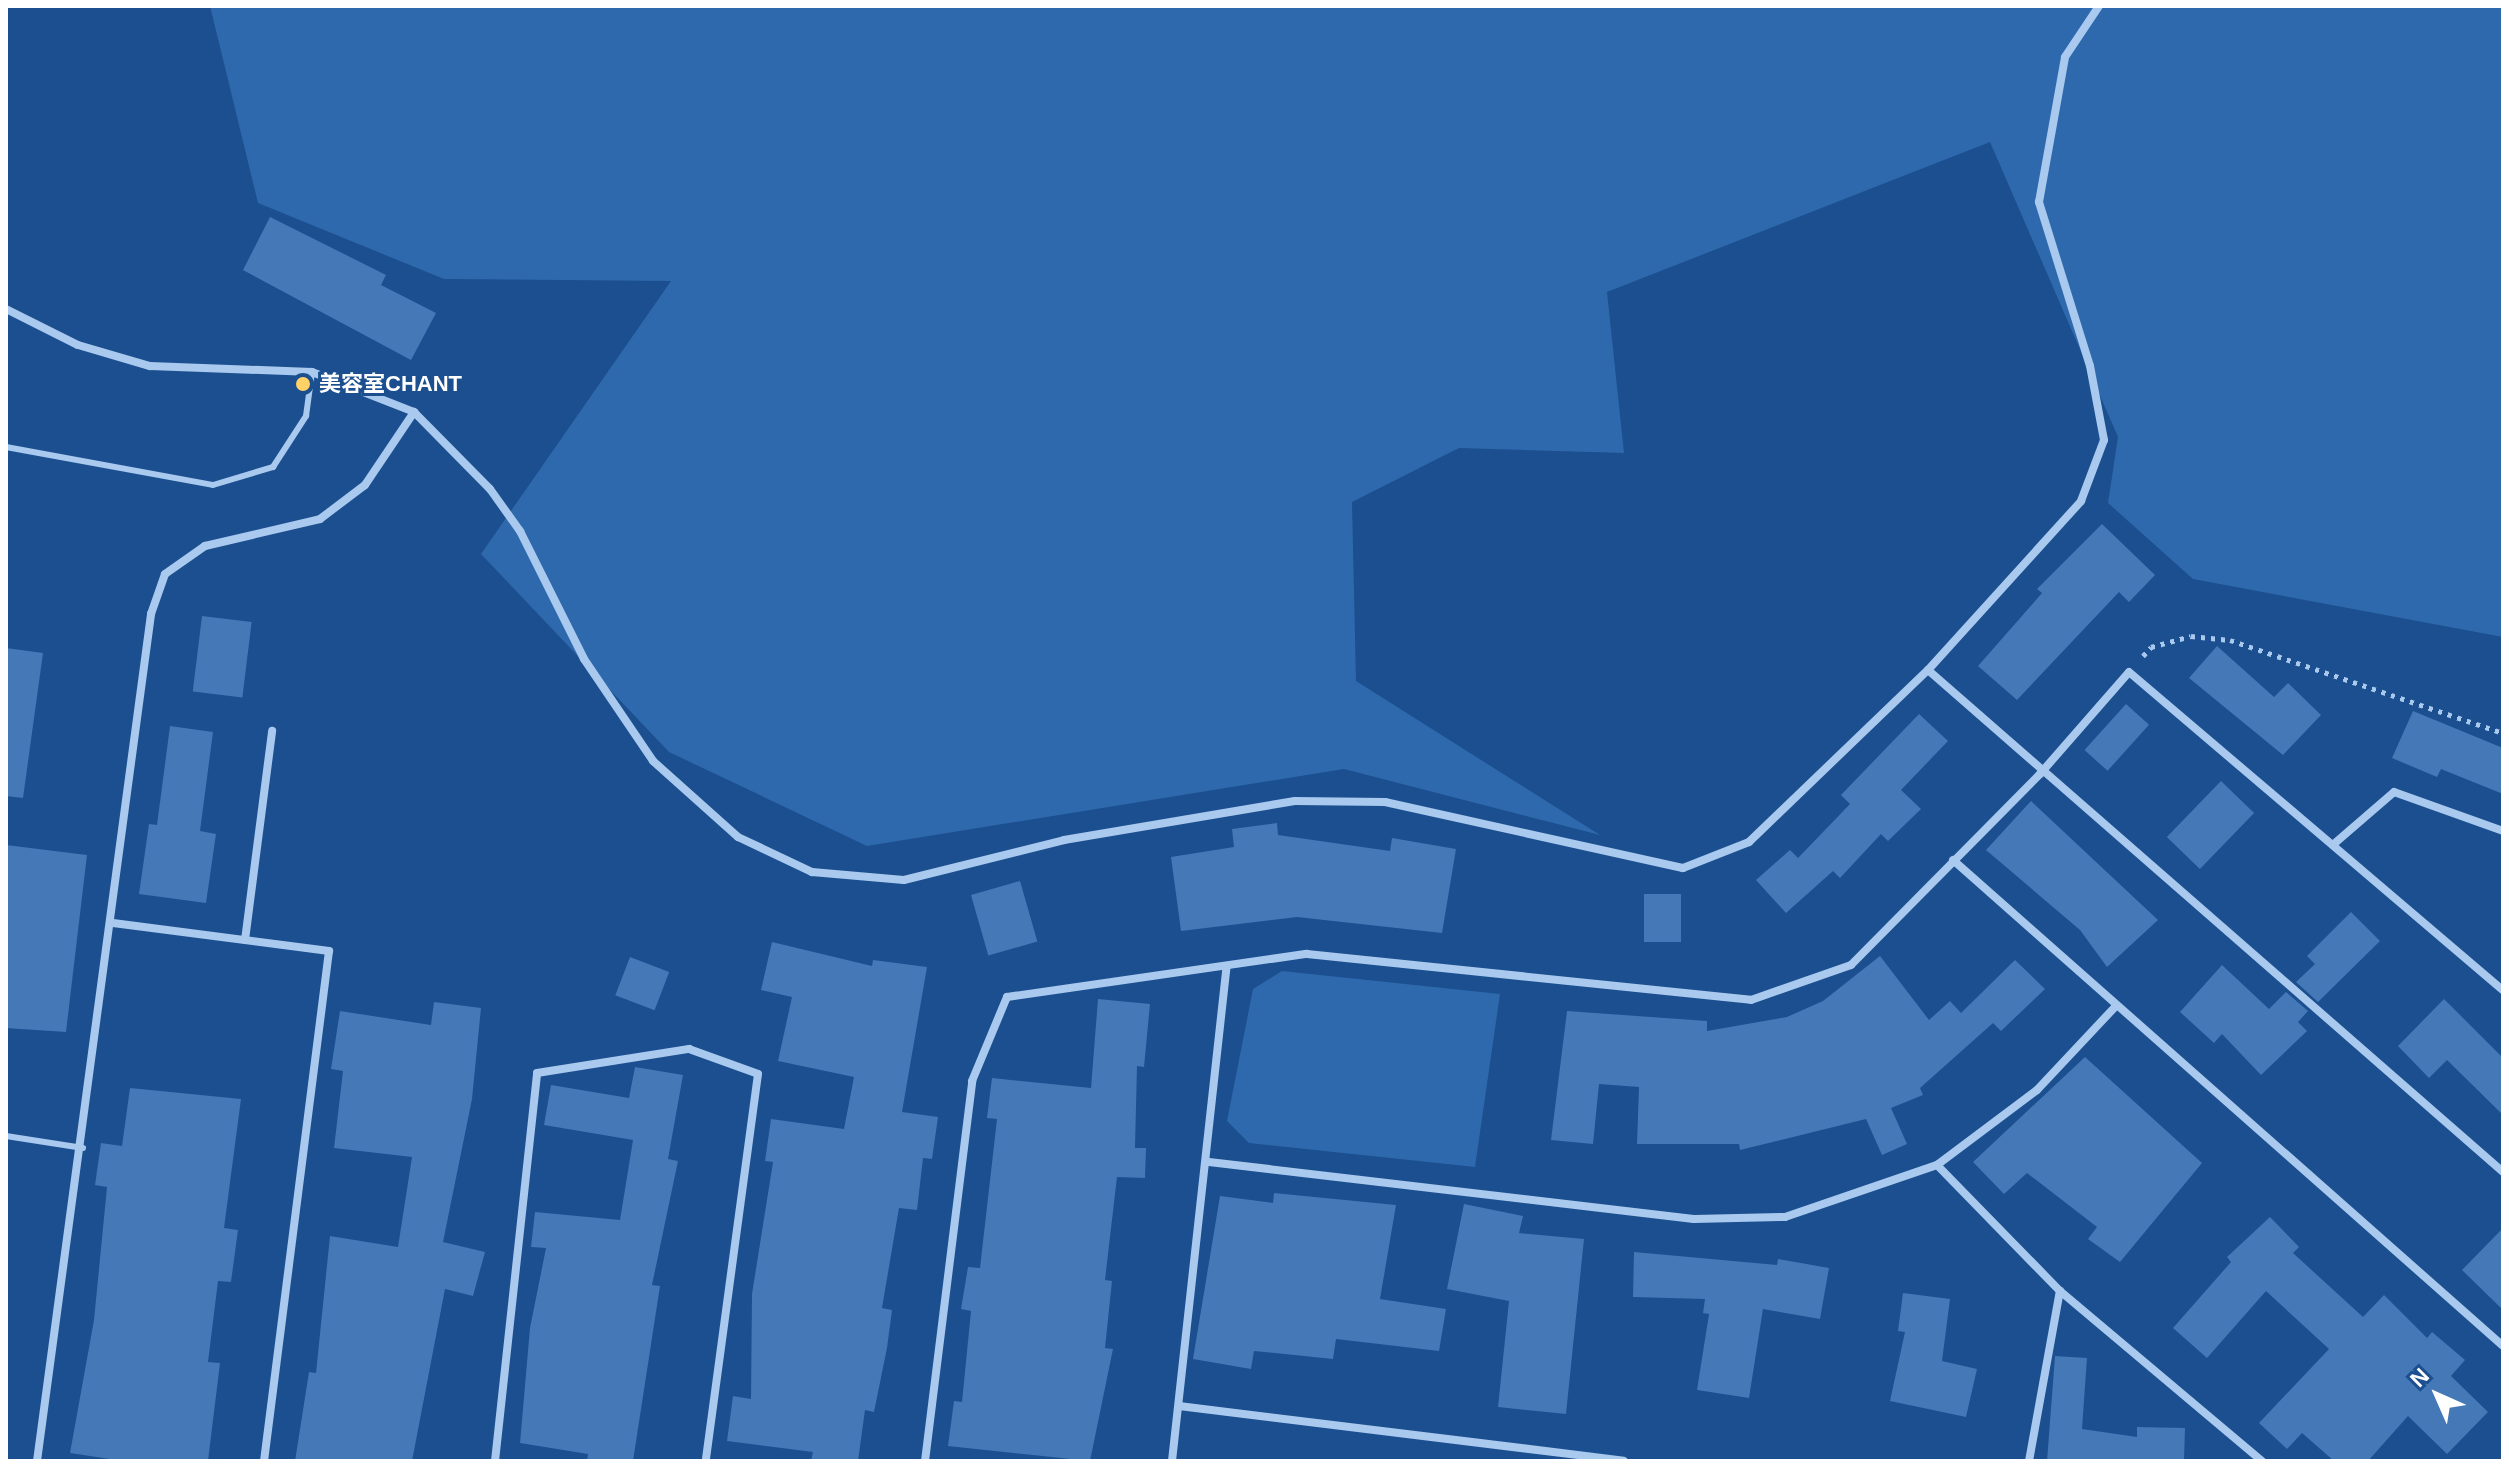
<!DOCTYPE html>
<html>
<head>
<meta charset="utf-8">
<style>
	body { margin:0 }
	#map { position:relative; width:2509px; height:1467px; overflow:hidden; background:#1b4f8f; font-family:Arial,"Noto Sans JP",sans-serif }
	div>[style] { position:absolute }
	.green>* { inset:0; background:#2e69ad }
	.building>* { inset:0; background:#4478b7; transform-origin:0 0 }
	.path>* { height:5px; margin-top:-2.5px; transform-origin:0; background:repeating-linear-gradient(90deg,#a9c9ee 0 4px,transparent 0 10px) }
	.service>* { height:6px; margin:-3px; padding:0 3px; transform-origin:3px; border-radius:3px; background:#a9c9ee }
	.minor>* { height:8px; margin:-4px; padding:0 4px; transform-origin:4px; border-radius:4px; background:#a9c9ee }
	.dots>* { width:22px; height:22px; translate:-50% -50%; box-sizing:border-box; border:4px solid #1b4f8f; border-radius:50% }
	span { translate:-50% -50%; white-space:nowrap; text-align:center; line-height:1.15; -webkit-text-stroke:6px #1b4f8f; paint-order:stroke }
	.poi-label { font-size:22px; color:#fff; font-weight:700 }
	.left { translate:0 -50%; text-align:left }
	.frame { position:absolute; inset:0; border:8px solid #fff; pointer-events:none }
	.north { position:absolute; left:2397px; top:1355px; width:80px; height:80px; -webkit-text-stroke:6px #1b4f8f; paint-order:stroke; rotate:315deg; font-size:22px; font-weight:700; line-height:32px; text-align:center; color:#fff }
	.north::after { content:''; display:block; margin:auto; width:28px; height:36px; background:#fff; clip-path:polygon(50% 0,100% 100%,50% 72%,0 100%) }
</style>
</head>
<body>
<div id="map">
	<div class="green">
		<i style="clip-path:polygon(210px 6px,2503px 6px,2503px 637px,2193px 579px,2108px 503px,2118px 437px,1990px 142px,1607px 292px,1624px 453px,1459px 448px,1352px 502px,1356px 681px,1600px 835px,1344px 769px,867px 846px,669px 752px,481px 554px,671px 281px,444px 279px,258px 203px)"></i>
		<i style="clip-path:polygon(1282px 971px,1500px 994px,1475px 1167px,1249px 1143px,1227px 1121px,1253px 989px)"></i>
	</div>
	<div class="building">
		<i style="clip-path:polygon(270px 217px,386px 275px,381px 285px,436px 313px,411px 360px,243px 270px)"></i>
		<i style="clip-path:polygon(2102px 524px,2155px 575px,2129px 602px,2119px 592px,2017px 700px,1978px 666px,2042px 593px,2037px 589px)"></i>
		<i style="left:202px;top:616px;width:50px;height:76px;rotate:7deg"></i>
		<i style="clip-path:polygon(2217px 646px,2274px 697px,2288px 683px,2321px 715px,2283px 755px,2189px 678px)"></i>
		<i style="clip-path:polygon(6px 648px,43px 653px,23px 798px,6px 796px)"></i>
		<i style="left:2126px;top:704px;width:31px;height:62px;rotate:42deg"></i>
		<i style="clip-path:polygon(2413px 711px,2503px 748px,2503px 794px,2441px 769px,2437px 777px,2392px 758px)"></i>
		<i style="clip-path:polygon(1919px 714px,1948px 741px,1901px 790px,1921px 809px,1888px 841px,1881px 834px,1840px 878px,1833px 871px,1786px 913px,1756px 880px,1790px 850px,1798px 858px,1850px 804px,1841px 795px)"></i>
		<i style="clip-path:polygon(170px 726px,213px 732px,200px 831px,216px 834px,206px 903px,139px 894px,149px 824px,157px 825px)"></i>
		<i style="left:2221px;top:781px;width:46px;height:78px;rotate:44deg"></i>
		<i style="clip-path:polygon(2031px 801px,2158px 920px,2107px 967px,2080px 930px,1986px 850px)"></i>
		<i style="clip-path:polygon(1277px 823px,1278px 835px,1390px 851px,1392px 838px,1456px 849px,1442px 933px,1297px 917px,1181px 931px,1171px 857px,1234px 847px,1232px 829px)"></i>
		<i style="clip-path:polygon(6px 845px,87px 855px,66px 1032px,6px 1028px)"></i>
		<i style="left:1020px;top:881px;width:63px;height:51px;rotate:74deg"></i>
		<i style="left:1644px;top:894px;width:37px;height:48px"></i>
		<i style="clip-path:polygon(2351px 912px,2380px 941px,2318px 1002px,2296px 982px,2315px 964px,2307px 956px)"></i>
		<i style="clip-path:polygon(772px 942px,872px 966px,873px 960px,927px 967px,902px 1112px,938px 1117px,932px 1159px,923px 1158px,917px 1210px,899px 1208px,882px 1308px,892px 1310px,887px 1348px,874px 1412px,865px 1410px,858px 1461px,811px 1461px,813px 1452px,727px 1441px,733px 1396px,751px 1399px,752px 1294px,773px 1162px,765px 1161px,771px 1119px,844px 1129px,854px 1077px,778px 1061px,792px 997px,761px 990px)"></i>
		<i style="clip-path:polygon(1880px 956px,1929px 1020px,1950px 1001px,1961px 1013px,2015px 960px,2045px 989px,2001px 1031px,1993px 1023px,1920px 1088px,1923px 1095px,1891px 1108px,1907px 1144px,1882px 1155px,1866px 1119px,1740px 1150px,1739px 1144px,1637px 1144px,1639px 1087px,1599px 1084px,1593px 1144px,1551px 1140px,1567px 1011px,1707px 1021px,1707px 1031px,1787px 1017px,1823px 1001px)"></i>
		<i style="left:630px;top:957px;width:42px;height:41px;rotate:21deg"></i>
		<i style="clip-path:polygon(2222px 965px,2269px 1009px,2286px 992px,2308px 1011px,2298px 1022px,2307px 1031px,2261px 1075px,2222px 1034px,2214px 1043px,2180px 1012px)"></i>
		<i style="clip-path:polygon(1098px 999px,1150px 1004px,1144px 1067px,1137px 1066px,1135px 1148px,1146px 1148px,1145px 1178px,1117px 1177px,1105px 1280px,1112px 1281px,1105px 1348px,1113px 1349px,1090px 1461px,948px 1446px,954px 1401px,962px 1402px,971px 1311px,961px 1309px,968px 1267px,980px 1268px,997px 1119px,987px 1118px,992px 1078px,1091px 1088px)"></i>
		<i style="clip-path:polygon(2444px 999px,2503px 1058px,2503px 1115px,2447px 1060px,2429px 1078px,2398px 1046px)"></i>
		<i style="clip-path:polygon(434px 1002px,481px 1008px,472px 1099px,443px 1242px,485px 1252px,473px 1296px,445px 1289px,412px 1461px,295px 1461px,309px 1372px,316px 1373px,330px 1236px,398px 1247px,412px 1157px,334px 1148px,343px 1071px,331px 1069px,340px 1011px,431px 1025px)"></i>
		<i style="clip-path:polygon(2085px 1057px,2202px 1163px,2120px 1262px,2088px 1239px,2097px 1227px,2027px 1173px,2004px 1194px,1973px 1162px)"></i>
		<i style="clip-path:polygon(635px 1067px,683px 1075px,668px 1159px,678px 1161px,652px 1285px,660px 1286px,633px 1461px,587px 1461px,588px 1454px,520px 1443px,530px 1328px,546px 1248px,531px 1247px,535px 1212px,620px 1220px,633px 1140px,544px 1125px,551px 1085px,629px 1098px)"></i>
		<i style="clip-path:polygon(130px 1088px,241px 1099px,224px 1228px,238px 1230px,231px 1282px,218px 1281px,208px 1362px,220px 1363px,208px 1461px,123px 1461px,70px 1453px,94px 1320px,107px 1187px,95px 1185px,101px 1143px,122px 1146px)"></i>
		<i style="clip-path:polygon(1274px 1193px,1396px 1205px,1380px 1299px,1446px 1309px,1439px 1351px,1336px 1339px,1333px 1359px,1254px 1351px,1251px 1369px,1193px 1359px,1220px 1196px,1273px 1203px)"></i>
		<i style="clip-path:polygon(1464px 1204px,1523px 1216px,1519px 1233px,1584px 1239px,1566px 1414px,1498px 1407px,1509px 1301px,1447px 1289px)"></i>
		<i style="clip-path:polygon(2270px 1217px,2299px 1247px,2293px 1253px,2363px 1317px,2384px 1295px,2427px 1338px,2432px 1332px,2465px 1360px,2451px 1376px,2488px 1412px,2447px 1454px,2408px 1416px,2368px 1461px,2334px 1461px,2302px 1433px,2287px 1449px,2259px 1423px,2329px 1349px,2266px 1291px,2207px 1358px,2173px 1328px,2231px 1262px,2227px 1257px)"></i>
		<i style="clip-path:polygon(2503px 1228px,2503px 1310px,2462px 1270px)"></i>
		<i style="clip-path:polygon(1634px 1252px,1777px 1265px,1778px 1259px,1829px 1268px,1820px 1319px,1763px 1309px,1749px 1398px,1697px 1390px,1709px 1314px,1703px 1313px,1705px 1299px,1633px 1297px)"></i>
		<i style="clip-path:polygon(1903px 1293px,1950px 1299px,1942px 1361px,1977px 1369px,1966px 1417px,1890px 1401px,1905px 1332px,1898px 1331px)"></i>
		<i style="clip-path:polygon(2055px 1356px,2087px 1358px,2082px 1429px,2137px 1437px,2137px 1427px,2185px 1428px,2184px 1461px,2047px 1461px)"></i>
	</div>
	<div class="path">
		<i style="left:2143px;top:656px;width:12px;rotate:-48deg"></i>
		<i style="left:2151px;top:647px;width:41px;rotate:-15.4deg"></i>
		<i style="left:2191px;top:636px;width:39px;rotate:6deg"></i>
		<i style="left:2230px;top:640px;width:288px;rotate:18.8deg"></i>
	</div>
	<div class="service">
		<i style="left:6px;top:447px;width:210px;rotate:10.4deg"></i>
		<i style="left:213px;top:485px;width:63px;rotate:-16.7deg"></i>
		<i style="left:273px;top:467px;width:61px;rotate:-57.1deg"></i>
		<i style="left:306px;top:416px;width:44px;rotate:-82.2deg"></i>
		<i style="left:6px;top:1136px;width:78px;rotate:8.9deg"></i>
	</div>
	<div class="minor">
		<i style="left:6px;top:309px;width:80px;rotate:26.6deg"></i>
		<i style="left:78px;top:345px;width:75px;rotate:16.3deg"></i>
		<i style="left:150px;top:366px;width:162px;rotate:2.1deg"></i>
		<i style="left:312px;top:372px;width:110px;rotate:21.4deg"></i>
		<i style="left:414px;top:412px;width:108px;rotate:45.4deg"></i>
		<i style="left:490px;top:489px;width:52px;rotate:54.5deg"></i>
		<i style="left:520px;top:531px;width:143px;rotate:63.4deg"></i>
		<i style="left:584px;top:659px;width:123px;rotate:55.9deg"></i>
		<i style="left:653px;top:761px;width:114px;rotate:41.8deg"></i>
		<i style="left:738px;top:837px;width:82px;rotate:25.3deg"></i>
		<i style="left:812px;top:872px;width:92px;rotate:5deg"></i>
		<i style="left:904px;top:880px;width:165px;rotate:-14deg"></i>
		<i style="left:1064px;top:840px;width:234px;rotate:-9.6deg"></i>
		<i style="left:1295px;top:801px;width:90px;rotate:0.6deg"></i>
		<i style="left:1385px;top:802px;width:305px;rotate:12.5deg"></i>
		<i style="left:1683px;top:868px;width:71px;rotate:-21.5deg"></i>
		<i style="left:1749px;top:842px;width:248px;rotate:-43.9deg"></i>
		<i style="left:1928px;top:670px;width:228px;rotate:-47.8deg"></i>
		<i style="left:2081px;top:501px;width:65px;rotate:-69.3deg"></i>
		<i style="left:2104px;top:440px;width:75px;rotate:-100.7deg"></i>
		<i style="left:2090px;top:366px;width:172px;rotate:-107.3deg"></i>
		<i style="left:2039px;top:202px;width:147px;rotate:-79.8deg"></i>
		<i style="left:2065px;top:57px;width:61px;rotate:-56.3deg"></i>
		<i style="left:1928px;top:670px;width:763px;rotate:41.12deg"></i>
		<i style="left:2335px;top:843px;width:78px;rotate:-40.8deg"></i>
		<i style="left:2394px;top:792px;width:116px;rotate:19.7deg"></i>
		<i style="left:1953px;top:860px;width:734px;rotate:41.46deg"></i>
		<i style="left:113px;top:923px;width:218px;rotate:7.4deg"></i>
		<i style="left:329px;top:951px;width:514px;rotate:97.26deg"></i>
		<i style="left:245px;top:940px;width:211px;rotate:-82.6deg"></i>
		<i style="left:1209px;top:1162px;width:488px;rotate:6.7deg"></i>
		<i style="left:1694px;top:1219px;width:91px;rotate:-1.3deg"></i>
		<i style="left:1785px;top:1217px;width:161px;rotate:-18.9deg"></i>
		<i style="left:1937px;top:1165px;width:125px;rotate:-36.9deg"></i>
		<i style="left:2037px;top:1090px;width:115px;rotate:-46.8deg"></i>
		<i style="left:1937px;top:1165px;width:176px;rotate:45.7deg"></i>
		<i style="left:2060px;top:1291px;width:264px;rotate:40.1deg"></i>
		<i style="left:1179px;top:1406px;width:448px;rotate:7deg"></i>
		<i style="left:37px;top:1461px;width:855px;rotate:-82.33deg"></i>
		<i style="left:151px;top:614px;width:42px;rotate:-70.7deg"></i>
		<i style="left:165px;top:574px;width:49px;rotate:-35deg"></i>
		<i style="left:205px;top:546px;width:118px;rotate:-13.2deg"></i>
		<i style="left:320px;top:519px;width:56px;rotate:-37.1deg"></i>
		<i style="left:365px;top:485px;width:88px;rotate:-56.1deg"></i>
		<i style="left:495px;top:1461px;width:390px;rotate:-83.8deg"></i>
		<i style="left:537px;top:1073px;width:154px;rotate:-9deg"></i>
		<i style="left:689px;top:1049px;width:73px;rotate:19.9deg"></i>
		<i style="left:758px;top:1074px;width:390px;rotate:97.7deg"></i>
		<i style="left:925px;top:1461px;width:383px;rotate:-82.9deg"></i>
		<i style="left:972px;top:1081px;width:91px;rotate:-67.4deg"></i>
		<i style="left:1007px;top:997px;width:303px;rotate:-8.2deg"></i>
		<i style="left:1307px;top:954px;width:446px;rotate:5.9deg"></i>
		<i style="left:1751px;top:1000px;width:106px;rotate:-19.3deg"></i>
		<i style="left:1851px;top:965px;width:269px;rotate:-45.3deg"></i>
		<i style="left:2040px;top:774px;width:135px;rotate:-48.9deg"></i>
		<i style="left:2129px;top:672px;width:491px;rotate:40.4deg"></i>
		<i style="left:1172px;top:1461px;width:498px;rotate:-83.7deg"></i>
		<i style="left:2029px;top:1461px;width:173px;rotate:-79.7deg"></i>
	</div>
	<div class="dots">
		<i style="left:303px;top:384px;background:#ffd166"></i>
	</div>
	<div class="poi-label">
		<span class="left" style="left:319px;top:384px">美容室CHANT</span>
	</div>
	<div class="frame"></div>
	<div class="north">N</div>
</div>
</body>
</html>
